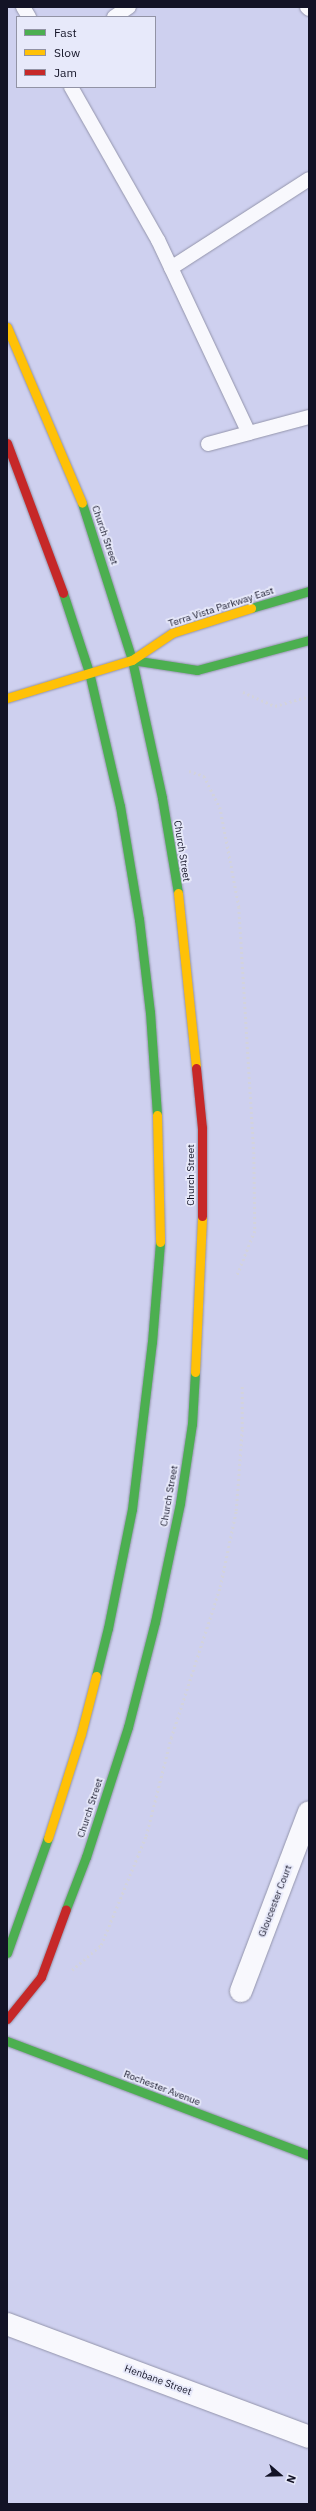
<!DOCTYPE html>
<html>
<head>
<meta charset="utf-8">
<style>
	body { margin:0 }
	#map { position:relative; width:316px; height:2511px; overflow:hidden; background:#ced0ef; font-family:"IBM Plex Sans",sans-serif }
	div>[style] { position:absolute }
	.path>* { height:2.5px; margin-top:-1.25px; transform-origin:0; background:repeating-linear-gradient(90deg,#d3d3dc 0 2px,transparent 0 5px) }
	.roads { filter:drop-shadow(0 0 1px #9394ab) drop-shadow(0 0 1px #9394ab) }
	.lane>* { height:14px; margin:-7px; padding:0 7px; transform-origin:7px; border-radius:7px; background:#f8f8fd }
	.street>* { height:22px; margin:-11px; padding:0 11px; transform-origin:11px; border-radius:11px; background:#f8f8fd }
	.fast>* { height:9px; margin:-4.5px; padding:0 4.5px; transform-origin:4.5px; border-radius:4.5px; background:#4caf50 }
	.slow>* { height:9px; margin:-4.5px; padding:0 4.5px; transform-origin:4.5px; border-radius:4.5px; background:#ffc107 }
	.jam>* { height:9px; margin:-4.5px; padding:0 4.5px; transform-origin:4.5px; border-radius:4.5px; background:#c62828 }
	span { translate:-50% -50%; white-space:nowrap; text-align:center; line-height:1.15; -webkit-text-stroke:3.5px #e7e9fa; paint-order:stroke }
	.street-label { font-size:10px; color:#131326 }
	.frame { position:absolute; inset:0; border:8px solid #131326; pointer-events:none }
	.legend { position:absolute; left:16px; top:16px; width:140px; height:72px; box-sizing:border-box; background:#e7e9fa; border:1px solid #9293a5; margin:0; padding:5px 7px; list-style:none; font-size:12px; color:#131326 }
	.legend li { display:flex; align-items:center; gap:8px; height:20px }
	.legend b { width:20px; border:1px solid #9293a5 }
	.north { position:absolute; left:260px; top:2455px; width:40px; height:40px; -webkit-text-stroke:3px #e7e9fa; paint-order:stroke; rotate:110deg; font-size:11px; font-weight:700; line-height:16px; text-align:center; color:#131326 }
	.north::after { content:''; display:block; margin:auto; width:14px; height:18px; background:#131326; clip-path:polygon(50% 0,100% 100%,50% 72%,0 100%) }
</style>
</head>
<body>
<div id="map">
	<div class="path">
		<i style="left:243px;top:692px;width:35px;rotate:24deg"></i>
		<i style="left:275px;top:706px;width:35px;rotate:-16deg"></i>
		<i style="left:189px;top:771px;width:16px;rotate:18deg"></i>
		<i style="left:204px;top:776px;width:35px;rotate:63deg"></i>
		<i style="left:220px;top:807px;width:102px;rotate:79.2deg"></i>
		<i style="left:239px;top:907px;width:245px;rotate:86.5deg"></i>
		<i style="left:254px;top:1152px;width:79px;rotate:89.3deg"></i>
		<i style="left:255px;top:1231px;width:48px;rotate:111.8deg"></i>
		<i style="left:72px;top:1970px;width:38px;rotate:-41deg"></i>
		<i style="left:101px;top:1945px;width:118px;rotate:-67.6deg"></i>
		<i style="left:146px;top:1836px;width:101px;rotate:-75.7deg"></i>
		<i style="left:171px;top:1738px;width:159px;rotate:-72deg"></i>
		<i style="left:220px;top:1587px;width:78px;rotate:-78.1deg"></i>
		<i style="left:236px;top:1511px;width:82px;rotate:-85.8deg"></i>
		<i style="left:242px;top:1429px;width:45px;rotate:-90deg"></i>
	</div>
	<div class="roads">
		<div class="lane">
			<i style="left:23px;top:7px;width:12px;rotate:59deg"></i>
			<i style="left:307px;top:7px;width:3px;rotate:45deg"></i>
			<i style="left:114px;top:17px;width:18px;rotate:-34deg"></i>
			<i style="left:71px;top:87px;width:176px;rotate:60.4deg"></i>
			<i style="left:158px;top:240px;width:213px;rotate:64.8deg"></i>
			<i style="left:249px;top:433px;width:62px;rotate:-14.9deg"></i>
			<i style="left:171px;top:268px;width:164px;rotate:-32.8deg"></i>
			<i style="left:208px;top:444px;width:42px;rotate:-15deg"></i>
		</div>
		<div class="street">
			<i style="left:241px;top:1991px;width:191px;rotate:-69.2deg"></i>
			<i style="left:7px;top:2324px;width:322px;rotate:20.5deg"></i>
		</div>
		<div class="fast">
			<i style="left:82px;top:503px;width:165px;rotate:72.3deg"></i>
			<i style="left:132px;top:660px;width:141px;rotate:77.7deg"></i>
			<i style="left:162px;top:798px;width:96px;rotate:80.4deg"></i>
			<i style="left:63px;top:593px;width:83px;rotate:71.8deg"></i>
			<i style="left:89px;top:672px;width:138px;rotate:77deg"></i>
			<i style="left:120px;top:806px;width:115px;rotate:80.5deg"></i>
			<i style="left:139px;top:919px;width:94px;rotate:83.3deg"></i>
			<i style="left:150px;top:1012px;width:103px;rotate:86.1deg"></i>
			<i style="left:251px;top:608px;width:60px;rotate:-16.3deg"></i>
			<i style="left:132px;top:660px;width:66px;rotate:8.7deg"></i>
			<i style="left:197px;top:670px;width:116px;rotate:-15deg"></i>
			<i style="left:96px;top:1676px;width:49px;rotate:-76deg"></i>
			<i style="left:108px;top:1628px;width:121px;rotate:-78.6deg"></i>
			<i style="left:132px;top:1509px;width:168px;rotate:-83.2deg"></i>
			<i style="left:152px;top:1342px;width:100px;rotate:-85.4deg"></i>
			<i style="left:66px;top:1909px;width:56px;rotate:-69deg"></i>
			<i style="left:86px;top:1857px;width:137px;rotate:-72.1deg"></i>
			<i style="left:128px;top:1727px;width:108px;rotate:-75.6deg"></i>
			<i style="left:155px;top:1622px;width:122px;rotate:-78.1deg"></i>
			<i style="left:180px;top:1503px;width:80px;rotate:-81.4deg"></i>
			<i style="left:192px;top:1424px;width:52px;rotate:-86.7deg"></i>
			<i style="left:7px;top:1953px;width:122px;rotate:-70.4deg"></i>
			<i style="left:7px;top:2041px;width:323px;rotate:20.7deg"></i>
		</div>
		<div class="slow">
			<i style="left:7px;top:327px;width:191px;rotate:66.9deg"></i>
			<i style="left:7px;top:698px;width:131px;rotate:-16.9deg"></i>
			<i style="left:132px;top:660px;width:48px;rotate:-34deg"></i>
			<i style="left:172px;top:633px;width:83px;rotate:-17.6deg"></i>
			<i style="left:178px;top:893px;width:176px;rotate:84.1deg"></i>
			<i style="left:157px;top:1115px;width:127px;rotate:88.6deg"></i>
			<i style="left:195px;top:1372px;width:156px;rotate:-87.4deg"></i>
			<i style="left:48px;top:1838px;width:109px;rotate:-72.4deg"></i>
			<i style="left:81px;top:1734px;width:60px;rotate:-75.5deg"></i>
		</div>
		<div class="jam">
			<i style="left:7px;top:443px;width:160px;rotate:69.5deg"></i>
			<i style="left:196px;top:1068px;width:60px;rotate:84.3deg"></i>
			<i style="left:202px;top:1128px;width:88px;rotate:90deg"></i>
			<i style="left:7px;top:2019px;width:54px;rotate:-51deg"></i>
			<i style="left:41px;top:1977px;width:72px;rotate:-69.8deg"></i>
		</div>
	</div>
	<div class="street-label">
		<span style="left:105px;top:535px;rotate:71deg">Church Street</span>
		<span style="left:221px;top:607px;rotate:-18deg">Terra Vista Parkway East</span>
		<span style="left:182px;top:851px;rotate:81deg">Church Street</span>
		<span style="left:191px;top:1175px;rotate:-90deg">Church Street</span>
		<span style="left:169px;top:1496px;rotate:-80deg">Church Street</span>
		<span style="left:90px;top:1808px;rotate:-72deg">Church Street</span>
		<span style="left:275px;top:1901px;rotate:-69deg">Gloucester Court</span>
		<span style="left:162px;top:2088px;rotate:21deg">Rochester Avenue</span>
		<span style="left:158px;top:2380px;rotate:20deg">Henbane Street</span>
	</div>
	<div class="frame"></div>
	<ul class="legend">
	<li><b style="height:5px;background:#4caf50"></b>Fast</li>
	<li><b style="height:5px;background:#ffc107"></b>Slow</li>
	<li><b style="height:5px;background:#c62828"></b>Jam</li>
	</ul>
	<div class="north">N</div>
</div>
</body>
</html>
